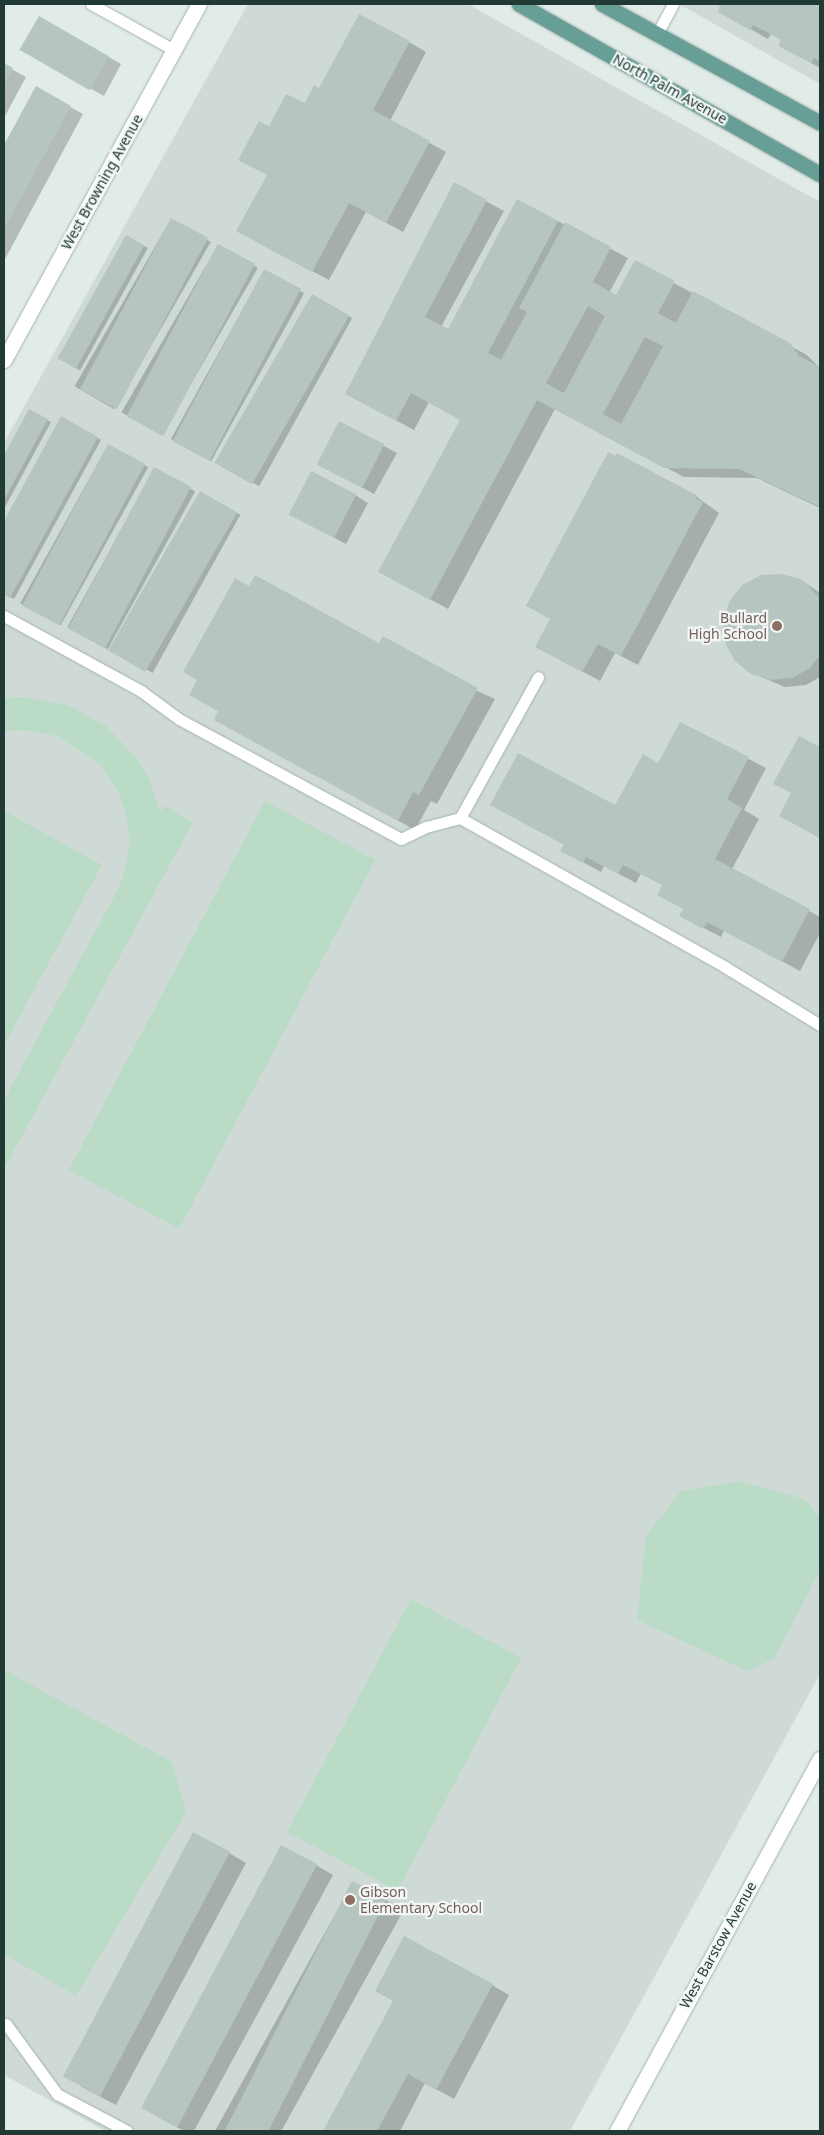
<!DOCTYPE html>
<html>
<head>
<meta charset="utf-8">
<style>
	body { margin:0 }
	#map { position:relative; width:824px; height:2135px; overflow:hidden; background:#e1ebe7; font-family:"Noto Sans",sans-serif }
	div>[style] { position:absolute }
	.built>* { inset:0; background:#cfdad6 }
	.green>* { inset:0; background:#badbc6; transform-origin:0 0 }
	.shadow>* { inset:0; background:#0003; transform-origin:0 0 }
	.building>* { inset:0; background:#b6c5c0; transform-origin:0 0 }
	.roads { filter:drop-shadow(0 0 1px #a4b2ae) drop-shadow(0 0 1px #a4b2ae) }
	.lane>* { height:11px; margin:-5.5px; padding:0 5.5px; transform-origin:5.5px; border-radius:5.5px; background:#fff }
	.street>* { height:15px; margin:-7.5px; padding:0 7.5px; transform-origin:7.5px; border-radius:7.5px; background:#fff }
	.secondary>* { height:15px; margin:-7.5px; padding:0 7.5px; transform-origin:7.5px; border-radius:7.5px; background:#fff }
	.primary>* { height:15px; margin:-7.5px; padding:0 7.5px; transform-origin:7.5px; border-radius:7.5px; background:#679e95 }
	.dots>* { width:14px; height:14px; translate:-50% -50%; box-sizing:border-box; border:2px solid #f1f7f5; border-radius:50% }
	span { translate:-50% -50%; white-space:nowrap; text-align:center; line-height:1.15; -webkit-text-stroke:4.5px #f1f7f5; paint-order:stroke }
	.street-label { font-size:14px; color:#223a36 }
	.education-label { font-size:14px; color:#785e54 }
	.right { translate:-100% -50%; text-align:right }
	.left { translate:0 -50%; text-align:left }
	.frame { position:absolute; inset:0; border:5px solid #223a36; pointer-events:none }
</style>
</head>
<body>
<div id="map">
	<div class="built">
		<i style="clip-path:polygon(248px 4px,468px 4px,820px 202px,820px 1674px,570px 2131px,105px 2131px,4px 2075px,4px 443px)"></i>
		<i style="clip-path:polygon(678px 4px,820px 4px,820px 84px,679px 4px)"></i>
	</div>
	<div class="green">
		<i style="clip-path:polygon(24px 697px,68px 705px,107px 727px,138px 760px,149px 779px,160px 812px,164px 806px,193px 822px,4px 1169px,4px 1100px,116px 893px,123px 878px,130px 844px,125px 809px,119px 793px,100px 764px,57px 736px,23px 730px,4px 731px,4px 698px)"></i>
		<i style="left:265px;top:801px;width:125px;height:418px;rotate:28deg"></i>
		<i style="clip-path:polygon(4px 811px,102px 865px,4px 1045px)"></i>
		<i style="clip-path:polygon(739px 1481px,804px 1499px,820px 1517px,820px 1570px,774px 1659px,747px 1671px,637px 1620px,646px 1536px,681px 1491px)"></i>
		<i style="left:411px;top:1599px;width:125px;height:264px;rotate:28deg"></i>
		<i style="clip-path:polygon(4px 1670px,172px 1762px,186px 1812px,76px 1996px,4px 1954px)"></i>
	</div>
	<div class="shadow">
		<i style="clip-path:polygon(719px 4px,820px 4px,820px 68px,797px 55px,782px 40px,771px 34px,768px 39px,720px 12px,722px 6px)"></i>
		<i style="clip-path:polygon(39px 18px,121px 64px,104px 96px,36px 58px)"></i>
		<i style="clip-path:polygon(409px 42px,426px 52px,390px 121px,446px 152px,403px 232px,366px 212px,329px 280px,255px 241px,268px 175px,270px 128px,305px 105px,320px 90px)"></i>
		<i style="clip-path:polygon(4px 65px,26px 77px,4px 118px)"></i>
		<i style="clip-path:polygon(36px 88px,83px 114px,4px 261px,4px 148px)"></i>
		<i style="clip-path:polygon(454px 184px,504px 211px,441px 327px,448px 331px,518px 200px,628px 258px,609px 293px,616px 297px,635px 262px,807px 355px,820px 368px,820px 508px,757px 478px,684px 477px,555px 409px,448px 609px,397px 581px,461px 420px,429px 402px,414px 430px,363px 403px)"></i>
		<i style="left:171px;top:219px;width:46px;height:193px;rotate:30deg"></i>
		<i style="left:126px;top:236px;width:25px;height:140px;rotate:29deg"></i>
		<i style="left:218px;top:245px;width:46px;height:193px;rotate:30deg"></i>
		<i style="left:264px;top:271px;width:46px;height:192px;rotate:29deg"></i>
		<i style="left:312px;top:296px;width:46px;height:192px;rotate:29deg"></i>
		<i style="clip-path:polygon(29px 410px,51px 422px,4px 509px,4px 458px)"></i>
		<i style="clip-path:polygon(61px 418px,101px 440px,14px 599px,4px 593px,4px 523px)"></i>
		<i style="clip-path:polygon(340px 422px,397px 453px,374px 494px,331px 471px)"></i>
		<i style="left:108px;top:445px;width:46px;height:181px;rotate:29deg"></i>
		<i style="left:155px;top:469px;width:46px;height:181px;rotate:29deg"></i>
		<i style="left:201px;top:493px;width:45px;height:181px;rotate:29deg"></i>
		<i style="clip-path:polygon(355px 495px,368px 503px,346px 544px,303px 521px)"></i>
		<i style="clip-path:polygon(697px 497px,719px 513px,638px 665px,615px 653px,600px 681px,554px 656px)"></i>
		<i style="clip-path:polygon(801px 580px,820px 593px,820px 677px,806px 685px,785px 687px,752px 673px)"></i>
		<i style="clip-path:polygon(250px 588px,495px 699px,437px 804px,431px 801px,415px 830px,232px 729px,220px 711px)"></i>
		<i style="clip-path:polygon(681px 724px,766px 768px,744px 810px,759px 819px,732px 869px,820px 917px,820px 933px,800px 971px,724px 930px,721px 937px,698px 925px,663px 885px,641px 873px,636px 883px,604px 866px,601px 872px,579px 860px,616px 807px,659px 765px)"></i>
		<i style="clip-path:polygon(800px 737px,820px 748px,820px 838px,798px 826px,792px 793px)"></i>
		<i style="clip-path:polygon(229px 1853px,246px 1863px,116px 2105px,80px 2086px)"></i>
		<i style="clip-path:polygon(316px 1865px,333px 1875px,194px 2131px,184px 2131px,158px 2117px)"></i>
		<i style="left:353px;top:1882px;width:58px;height:283px;rotate:29deg"></i>
		<i style="clip-path:polygon(492px 1985px,509px 1995px,454px 2099px,425px 2083px,400px 2131px,325px 2131px,395px 2001px)"></i>
	</div>
	<div class="building">
		<i style="clip-path:polygon(716px 4px,820px 4px,820px 61px,814px 58px,811px 63px,778px 46px,781px 39px,753px 25px,750px 30px,718px 12px,720px 6px)"></i>
		<i style="clip-path:polygon(359px 14px,410px 41px,373px 110px,430px 141px,386px 223px,349px 203px,312px 272px,236px 231px,267px 175px,238px 160px,259px 121px,269px 126px,286px 94px,305px 103px,314px 85px,319px 88px)"></i>
		<i style="left:39px;top:16px;width:81px;height:39px;rotate:30deg"></i>
		<i style="clip-path:polygon(4px 63px,13px 68px,4px 86px)"></i>
		<i style="clip-path:polygon(36px 86px,71px 106px,4px 229px,4px 145px)"></i>
		<i style="clip-path:polygon(evenodd,454px 182px,487px 200px,425px 317px,448px 329px,517px 199px,558px 221px,488px 353px,501px 360px,527px 312px,519px 308px,565px 222px,611px 247px,593px 282px,616px 295px,635px 260px,675px 281px,658px 313px,676px 323px,693px 291px,790px 343px,799px 356px,820px 367px,820px 507px,739px 469px,664px 468px,537px 400px,430px 600px,378px 572px,460px 420px,411px 393px,396px 421px,345px 394px,454px 182px,588px 306px,605px 316px,564px 393px,546px 383px,588px 306px,454px 182px,645px 337px,663px 346px,621px 424px,603px 414px,645px 337px)"></i>
		<i style="left:171px;top:218px;width:42px;height:194px;rotate:28deg"></i>
		<i style="left:126px;top:235px;width:21px;height:141px;rotate:29deg"></i>
		<i style="left:218px;top:244px;width:42px;height:195px;rotate:28deg"></i>
		<i style="left:264px;top:269px;width:42px;height:195px;rotate:28deg"></i>
		<i style="left:312px;top:294px;width:43px;height:195px;rotate:30deg"></i>
		<i style="clip-path:polygon(29px 409px,48px 419px,4px 500px,4px 455px)"></i>
		<i style="clip-path:polygon(61px 416px,98px 437px,10px 598px,4px 595px,4px 521px)"></i>
		<i style="left:339px;top:421px;width:51px;height:49px;rotate:27deg"></i>
		<i style="left:108px;top:444px;width:42px;height:183px;rotate:28deg"></i>
		<i style="clip-path:polygon(608px 452px,616px 456px,617px 453px,698px 496px,696px 499px,703px 502px,621px 656px,598px 644px,582px 672px,535px 647px,550px 619px,526px 606px)"></i>
		<i style="left:154px;top:467px;width:42px;height:183px;rotate:28deg"></i>
		<i style="left:311px;top:471px;width:51px;height:49px;rotate:27deg"></i>
		<i style="left:200px;top:491px;width:43px;height:184px;rotate:30deg"></i>
		<i style="clip-path:polygon(781px 574px,801px 579px,820px 598px,820px 655px,810px 668px,792px 678px,771px 680px,751px 674px,735px 661px,725px 643px,723px 622px,729px 602px,742px 585px,761px 575px)"></i>
		<i style="clip-path:polygon(255px 575px,379px 643px,383px 636px,478px 688px,419px 795px,413px 792px,398px 821px,214px 720px,218px 711px,189px 695px,197px 680px,183px 672px,235px 578px,249px 586px)"></i>
		<i style="clip-path:polygon(680px 722px,749px 757px,727px 799px,742px 808px,715px 859px,810px 909px,782px 962px,707px 922px,703px 929px,679px 916px,683px 909px,657px 895px,662px 885px,623px 865px,618px 874px,586px 857px,583px 863px,560px 851px,564px 845px,490px 805px,518px 753px,615px 805px,643px 754px,658px 763px)"></i>
		<i style="clip-path:polygon(799px 736px,820px 747px,820px 838px,779px 816px,791px 793px,773px 784px)"></i>
		<i style="left:193px;top:1832px;width:42px;height:277px;rotate:28deg"></i>
		<i style="left:281px;top:1845px;width:41px;height:298px;rotate:28deg"></i>
		<i style="left:352px;top:1881px;width:39px;height:284px;rotate:27deg"></i>
		<i style="clip-path:polygon(404px 1936px,493px 1984px,436px 2090px,408px 2074px,377px 2131px,323px 2131px,393px 2001px,375px 1991px)"></i>
	</div>
	<div class="roads">
		<div class="lane">
			<i style="left:91px;top:4px;width:95px;rotate:29deg"></i>
			<i style="left:657px;top:34px;width:34px;rotate:-62deg"></i>
			<i style="left:4px;top:616px;width:156px;rotate:28.7deg"></i>
			<i style="left:141px;top:691px;width:47px;rotate:36.4deg"></i>
			<i style="left:179px;top:719px;width:252px;rotate:28.4deg"></i>
			<i style="left:401px;top:839px;width:28px;rotate:-26deg"></i>
			<i style="left:426px;top:827px;width:35px;rotate:-15deg"></i>
			<i style="left:460px;top:818px;width:304px;rotate:29.3deg"></i>
			<i style="left:725px;top:967px;width:111px;rotate:31.4deg"></i>
			<i style="left:460px;top:818px;width:161px;rotate:-61deg"></i>
			<i style="left:6px;top:2024px;width:87px;rotate:53.9deg"></i>
			<i style="left:57px;top:2094px;width:79px;rotate:27.9deg"></i>
		</div>
		<div class="street">
			<i style="left:4px;top:360px;width:406px;rotate:-61.3deg"></i>
		</div>
		<div class="secondary">
			<i style="left:617px;top:2131px;width:424px;rotate:-61.4deg"></i>
		</div>
		<div class="primary">
			<i style="left:519px;top:4px;width:346px;rotate:29.5deg"></i>
			<i style="left:602px;top:4px;width:248px;rotate:28.6deg"></i>
		</div>
	</div>
	<div class="dots">
		<i style="left:777px;top:626px;background:#8d6e63"></i>
		<i style="left:350px;top:1900px;background:#8d6e63"></i>
	</div>
	<div class="street-label">
		<span style="left:670px;top:89px;rotate:29deg">North Palm Avenue</span>
		<span style="left:102px;top:182px;rotate:-61deg">West Browning Avenue</span>
		<span style="left:718px;top:1945px;rotate:-61deg">West Barstow Avenue</span>
	</div>
	<div class="education-label">
		<span class="right" style="left:767px;top:626px">Bullard<br>High School</span>
		<span class="left" style="left:360px;top:1900px">Gibson<br>Elementary School</span>
	</div>
	<div class="frame"></div>
</div>
</body>
</html>
